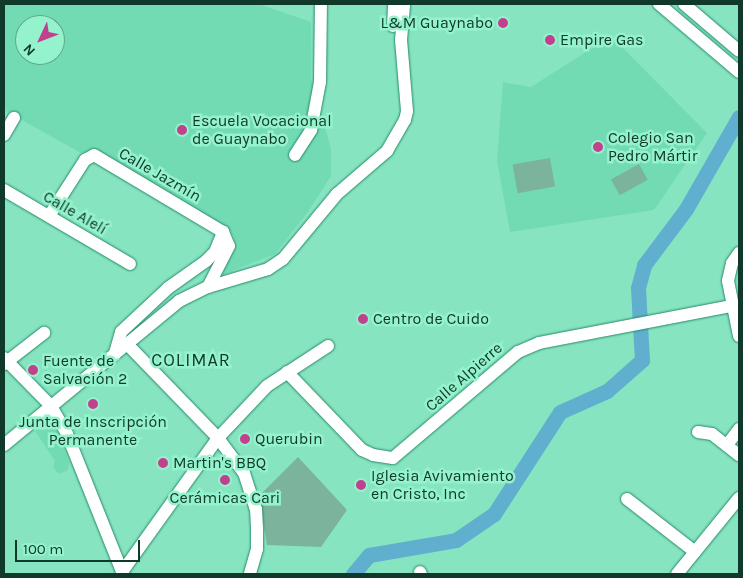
<!DOCTYPE html>
<html>
<head>
<meta charset="utf-8">
<style>
	body { margin:0 }
	#map { position:relative; width:743px; height:578px; overflow:hidden; background:#87e4c0; font-family:Karla,sans-serif }
	div>[style] { position:absolute }
	.built>* { inset:0; background:#72dbb4 }
	.green>* { inset:0; background:#7bb39c; transform-origin:0 0 }
	.river>* { height:15px; margin:-7.5px; padding:0 7.5px; transform-origin:7.5px; border-radius:7.5px; background:#60afcf }
	.roads { filter:drop-shadow(0 0 1px #268b6a) drop-shadow(0 0 1px #268b6a) }
	.minor>* { height:12px; margin:-6px; padding:0 6px; transform-origin:6px; border-radius:6px; background:#fff }
	.dots>* { width:14px; height:14px; translate:-50% -50%; box-sizing:border-box; border:2px solid #94f2cc; border-radius:50% }
	span { translate:-50% -50%; white-space:nowrap; text-align:center; line-height:1.15; -webkit-text-stroke:5px #94f2cc; paint-order:stroke }
	.poi-label { font-size:16px; color:#10392b }
	.right { translate:-100% -50%; text-align:right }
	.left { translate:0 -50%; text-align:left }
	.street-label { font-size:16px; color:#10392b }
	.neighbourhood-label { font-size:18px; color:#10392b; letter-spacing:1px }
	.frame { position:absolute; inset:0; border:5px solid #10392b; pointer-events:none }
	.north { position:absolute; left:15px; top:15px; width:50px; height:50px; box-sizing:border-box; background:#94f2cc; border:1px solid #5fa88c; border-radius:50%; rotate:227deg; font-size:14px; font-weight:700; line-height:20px; text-align:center; color:#10392b }
	.north::after { content:''; display:block; margin:auto; width:18px; height:22px; background:#c0418e; clip-path:polygon(50% 0,100% 100%,50% 72%,0 100%) }
	.scale { position:absolute; left:15px; top:540px; width:125px; height:22px; box-sizing:border-box; border:2px solid #10392b; border-top:0; padding-left:6px; font-size:15px; line-height:18px; white-space:nowrap; color:#10392b; -webkit-text-stroke:4px #94f2cc; paint-order:stroke }
</style>
</head>
<body>
<div id="map">
	<div class="built">
		<i style="clip-path:polygon(evenodd,4px 4px,259px 4px,311px 22px,311px 79px,331px 149px,331px 176px,308px 212px,275px 254px,219px 276px,217px 274px,234px 250px,235px 240px,231px 231px,92px 150px,81px 153px,4px 110px,4px 4px,25px 25px,55px 25px,55px 55px,25px 55px,25px 25px)"></i>
		<i style="clip-path:polygon(611px 36px,707px 133px,654px 210px,510px 232px,497px 161px,503px 82px,531px 87px)"></i>
		<i style="clip-path:polygon(47px 421px,59px 434px,69px 463px,68px 470px,59px 474px,53px 467px,55px 461px,35px 431px)"></i>
	</div>
	<div class="green">
		<i style="left:550px;top:158px;width:29px;height:38px;rotate:80deg"></i>
		<i style="left:639px;top:164px;width:18px;height:32px;rotate:61deg"></i>
		<i style="clip-path:polygon(298px 457px,347px 510px,321px 547px,267px 545px,259px 496px)"></i>
	</div>
	<div class="river">
		<i style="left:353px;top:574px;width:25px;rotate:-50deg"></i>
		<i style="left:369px;top:555px;width:88px;rotate:-9.8deg"></i>
		<i style="left:456px;top:540px;width:46px;rotate:-34.4deg"></i>
		<i style="left:494px;top:514px;width:121px;rotate:-57.1deg"></i>
		<i style="left:560px;top:412px;width:51px;rotate:-24.1deg"></i>
		<i style="left:607px;top:391px;width:47px;rotate:-41.5deg"></i>
		<i style="left:642px;top:360px;width:72px;rotate:-93.2deg"></i>
		<i style="left:638px;top:288px;width:24px;rotate:-75deg"></i>
		<i style="left:644px;top:265px;width:70px;rotate:-53.1deg"></i>
		<i style="left:686px;top:209px;width:106px;rotate:-60.1deg"></i>
	</div>
	<div class="roads">
		<div class="minor">
			<i style="left:659px;top:4px;width:105px;rotate:40.4deg"></i>
			<i style="left:684px;top:4px;width:72px;rotate:40.5deg"></i>
			<i style="left:393px;top:26px;width:22px;rotate:-87deg"></i>
			<i style="left:4px;top:135px;width:20px;rotate:-60deg"></i>
			<i style="left:295px;top:155px;width:30px;rotate:-57deg"></i>
			<i style="left:311px;top:130px;width:49px;rotate:-79.4deg"></i>
			<i style="left:320px;top:82px;width:78px;rotate:-89.3deg"></i>
			<i style="left:4px;top:190px;width:146px;rotate:30.4deg"></i>
			<i style="left:49px;top:216px;width:67px;rotate:-57.3deg"></i>
			<i style="left:85px;top:160px;width:10px;rotate:-29deg"></i>
			<i style="left:94px;top:155px;width:150px;rotate:30.8deg"></i>
			<i style="left:223px;top:232px;width:15px;rotate:67deg"></i>
			<i style="left:229px;top:246px;width:46px;rotate:117.1deg"></i>
			<i style="left:739px;top:253px;width:12px;rotate:125deg"></i>
			<i style="left:732px;top:263px;width:18px;rotate:103deg"></i>
			<i style="left:728px;top:281px;width:56px;rotate:78.7deg"></i>
			<i style="left:127px;top:344px;width:131px;rotate:45.9deg"></i>
			<i style="left:218px;top:438px;width:44px;rotate:53.4deg"></i>
			<i style="left:244px;top:473px;width:38px;rotate:72deg"></i>
			<i style="left:256px;top:509px;width:22px;rotate:87deg"></i>
			<i style="left:257px;top:531px;width:18px;rotate:90deg"></i>
			<i style="left:257px;top:549px;width:26px;rotate:106deg"></i>
			<i style="left:115px;top:353px;width:22px;rotate:-74deg"></i>
			<i style="left:121px;top:332px;width:64px;rotate:-43.1deg"></i>
			<i style="left:168px;top:288px;width:47px;rotate:-35.4deg"></i>
			<i style="left:206px;top:261px;width:13px;rotate:-45deg"></i>
			<i style="left:215px;top:252px;width:22px;rotate:-68deg"></i>
			<i style="left:4px;top:358px;width:67px;rotate:45.6deg"></i>
			<i style="left:51px;top:406px;width:32px;rotate:60deg"></i>
			<i style="left:67px;top:434px;width:151px;rotate:68.2deg"></i>
			<i style="left:4px;top:364px;width:51px;rotate:-37.8deg"></i>
			<i style="left:287px;top:372px;width:108px;rotate:46.1deg"></i>
			<i style="left:362px;top:450px;width:12px;rotate:24deg"></i>
			<i style="left:373px;top:455px;width:20px;rotate:9deg"></i>
			<i style="left:393px;top:458px;width:164px;rotate:-40.3deg"></i>
			<i style="left:518px;top:352px;width:23px;rotate:-23deg"></i>
			<i style="left:539px;top:343px;width:197px;rotate:-10.9deg"></i>
			<i style="left:698px;top:432px;width:14px;rotate:8deg"></i>
			<i style="left:712px;top:434px;width:34px;rotate:38deg"></i>
			<i style="left:4px;top:445px;width:227px;rotate:-39.4deg"></i>
			<i style="left:179px;top:301px;width:32px;rotate:-26deg"></i>
			<i style="left:208px;top:287px;width:63px;rotate:-16.7deg"></i>
			<i style="left:268px;top:269px;width:18px;rotate:-34deg"></i>
			<i style="left:283px;top:259px;width:85px;rotate:-50.3deg"></i>
			<i style="left:337px;top:194px;width:66px;rotate:-40.7deg"></i>
			<i style="left:387px;top:151px;width:36px;rotate:-60deg"></i>
			<i style="left:405px;top:120px;width:9px;rotate:-77deg"></i>
			<i style="left:407px;top:111px;width:71px;rotate:-94.8deg"></i>
			<i style="left:401px;top:40px;width:36px;rotate:-85deg"></i>
			<i style="left:727px;top:445px;width:20px;rotate:-53deg"></i>
			<i style="left:627px;top:499px;width:86px;rotate:37.9deg"></i>
			<i style="left:122px;top:572px;width:165px;rotate:-54.4deg"></i>
			<i style="left:218px;top:438px;width:71px;rotate:-46.7deg"></i>
			<i style="left:267px;top:386px;width:73px;rotate:-33.3deg"></i>
			<i style="left:420px;top:572px;width:2px;rotate:63deg"></i>
			<i style="left:677px;top:574px;width:98px;rotate:-50.8deg"></i>
		</div>
	</div>
	<div class="dots">
		<i style="left:503px;top:23px;background:#c0418e"></i>
		<i style="left:550px;top:40px;background:#c0418e"></i>
		<i style="left:182px;top:130px;background:#c0418e"></i>
		<i style="left:598px;top:147px;background:#c0418e"></i>
		<i style="left:363px;top:319px;background:#c0418e"></i>
		<i style="left:33px;top:370px;background:#c0418e"></i>
		<i style="left:93px;top:404px;background:#c0418e"></i>
		<i style="left:245px;top:439px;background:#c0418e"></i>
		<i style="left:163px;top:463px;background:#c0418e"></i>
		<i style="left:225px;top:480px;background:#c0418e"></i>
		<i style="left:361px;top:485px;background:#c0418e"></i>
	</div>
	<div class="poi-label">
		<span class="right" style="left:493px;top:23px">L&amp;M Guaynabo</span>
		<span class="left" style="left:560px;top:40px">Empire Gas</span>
		<span class="left" style="left:192px;top:130px">Escuela Vocacional<br>de Guaynabo</span>
		<span class="left" style="left:608px;top:147px">Colegio San<br>Pedro Mártir</span>
		<span class="left" style="left:373px;top:319px">Centro de Cuido</span>
		<span class="left" style="left:43px;top:370px">Fuente de<br>Salvación 2</span>
		<span style="left:93px;top:431px">Junta de Inscripción<br>Permanente</span>
		<span class="left" style="left:255px;top:439px">Querubin</span>
		<span class="left" style="left:173px;top:463px">Martin's BBQ</span>
		<span class="left" style="left:371px;top:485px">Iglesia Avivamiento<br>en Cristo, Inc</span>
		<span style="left:225px;top:498px">Cerámicas Cari</span>
	</div>
	<div class="street-label">
		<span style="left:160px;top:175px;rotate:30deg">Calle Jazmín</span>
		<span style="left:75px;top:213px;rotate:30deg">Calle Alelí</span>
		<span style="left:464px;top:377px;rotate:-41deg">Calle Alpierre</span>
	</div>
	<div class="neighbourhood-label">
		<span style="left:191px;top:360px">COLIMAR</span>
	</div>
	<div class="frame"></div>
	<div class="north">N</div>
	<div class="scale">100 m</div>
</div>
</body>
</html>
